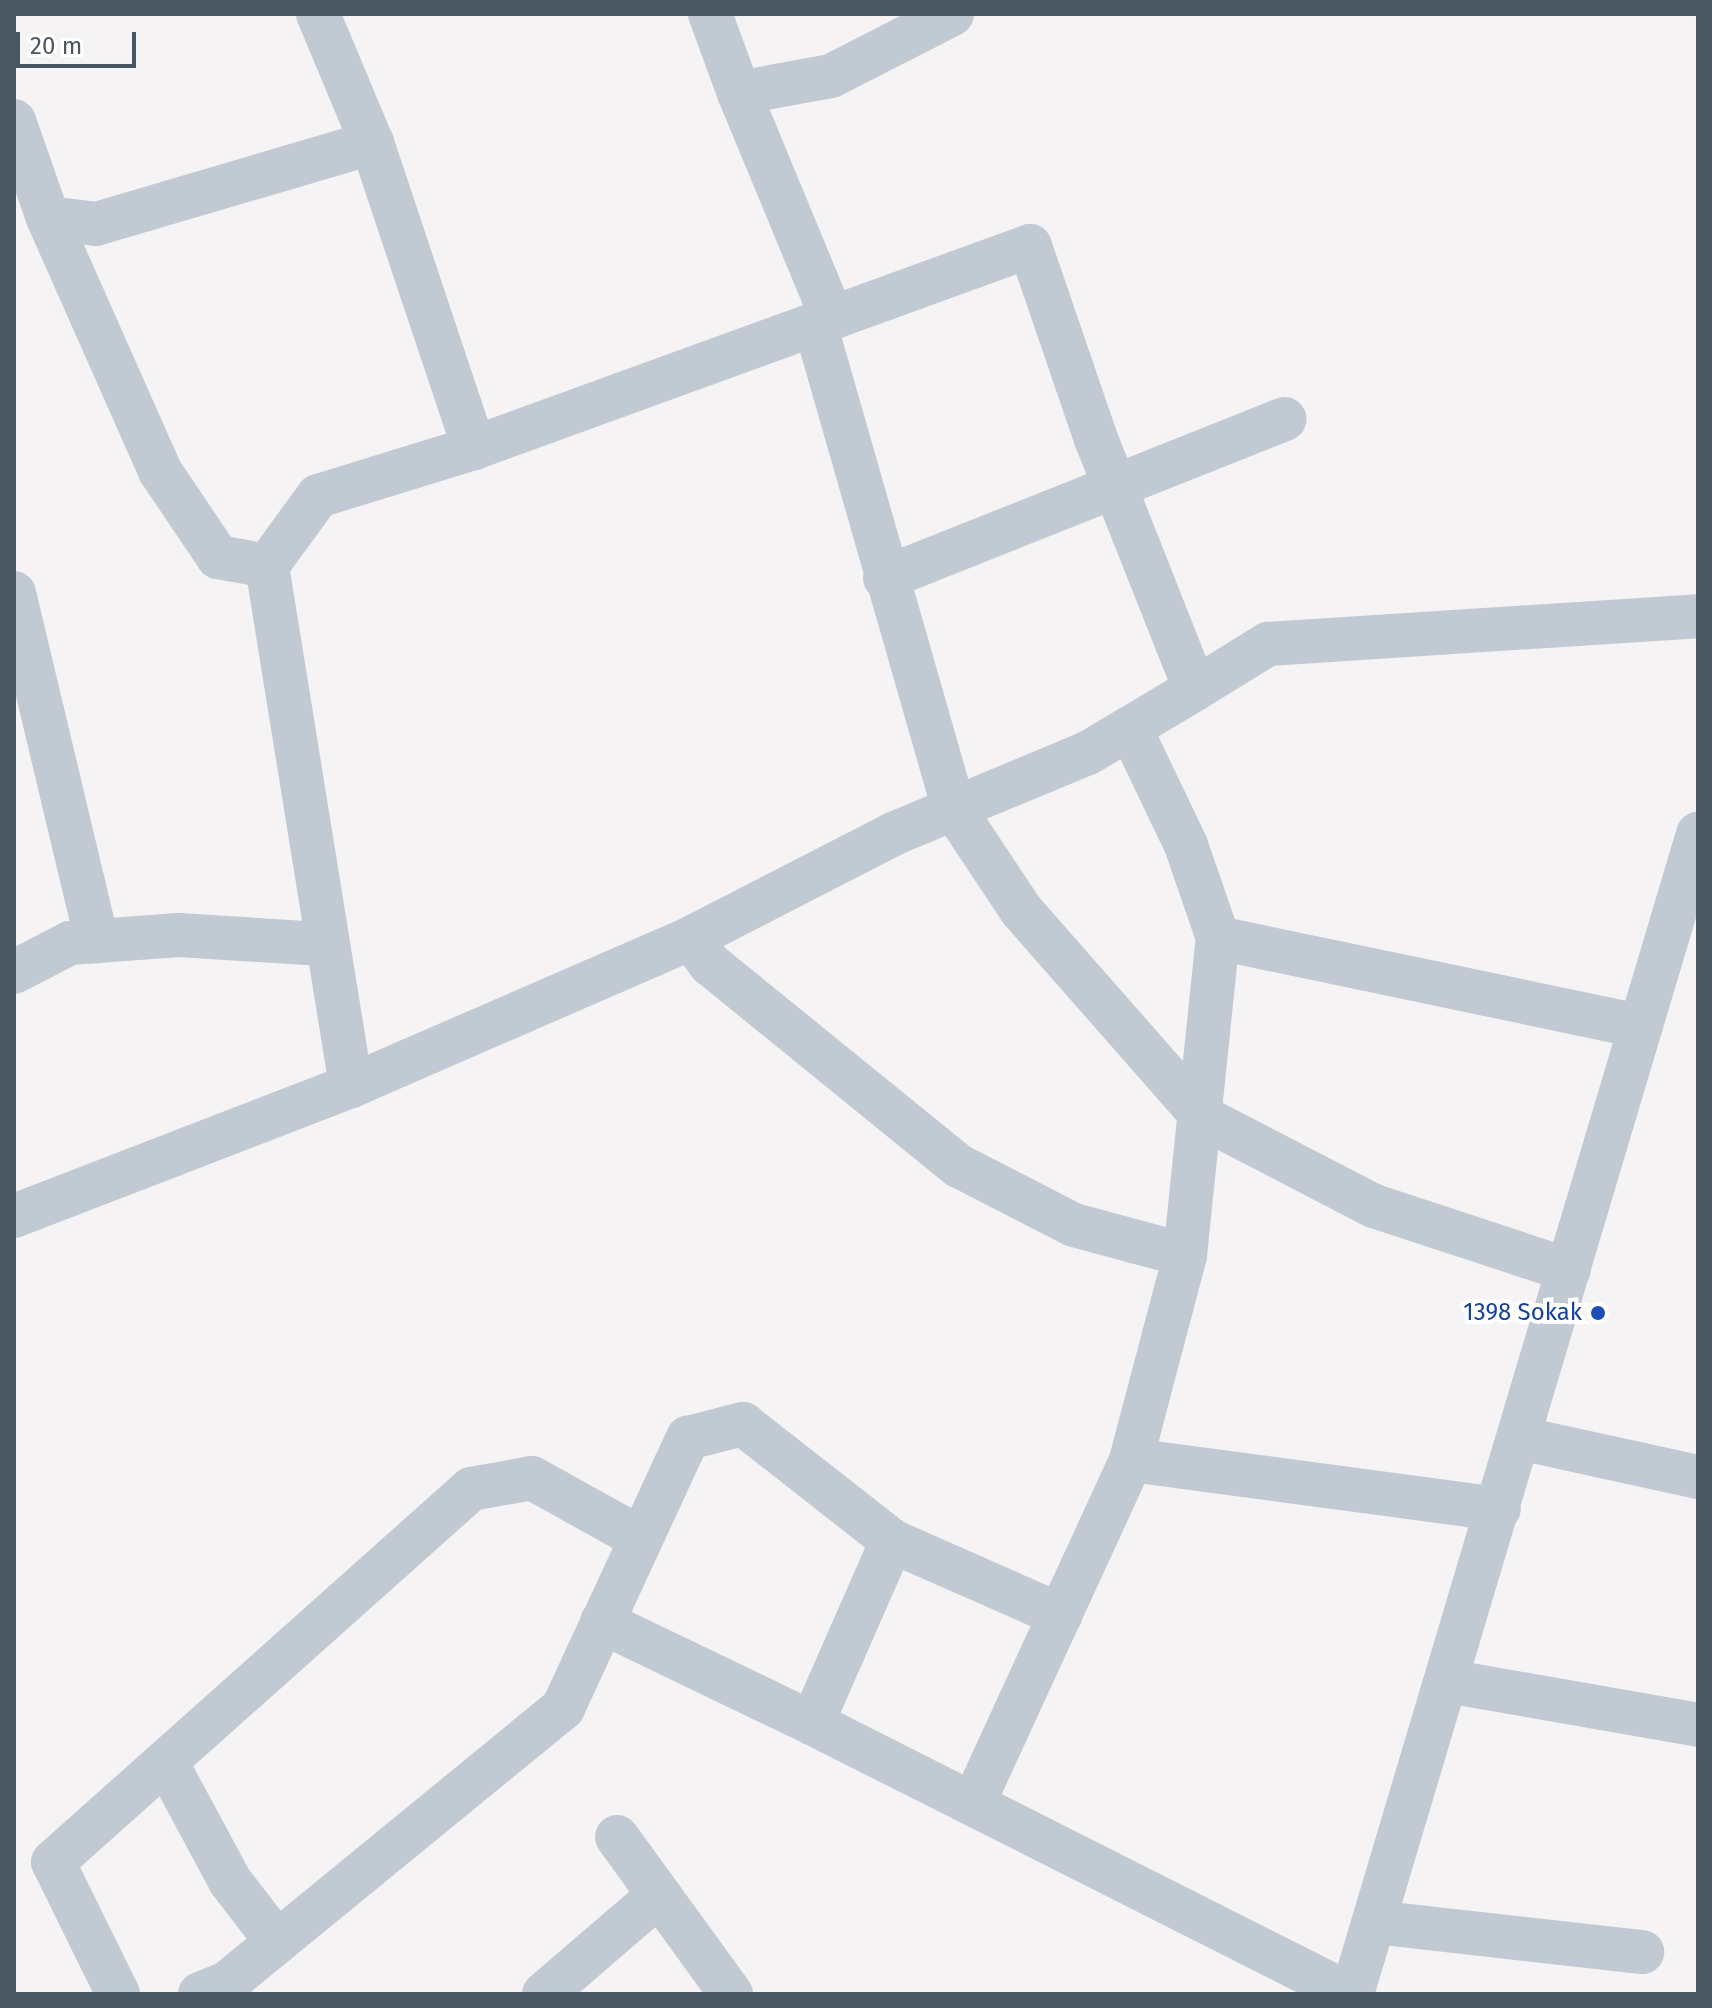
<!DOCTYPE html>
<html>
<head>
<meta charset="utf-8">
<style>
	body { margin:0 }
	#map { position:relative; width:1712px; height:2008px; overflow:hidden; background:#f5f3f3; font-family:"Fira Sans",sans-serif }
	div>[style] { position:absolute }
	.minor>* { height:44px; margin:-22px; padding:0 22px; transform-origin:22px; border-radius:22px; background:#c1cad2 }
	.dots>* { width:22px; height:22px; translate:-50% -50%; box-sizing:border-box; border:4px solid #fff; border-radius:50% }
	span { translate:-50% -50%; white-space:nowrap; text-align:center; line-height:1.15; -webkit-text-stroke:8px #fff; paint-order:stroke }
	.transit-label { font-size:24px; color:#164399 }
	.right { translate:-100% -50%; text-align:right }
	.frame { position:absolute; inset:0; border:16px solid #4a5661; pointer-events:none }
	.scale { position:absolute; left:16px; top:32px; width:120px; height:36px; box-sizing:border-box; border:4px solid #4a5661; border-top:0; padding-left:10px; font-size:24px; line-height:28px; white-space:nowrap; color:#4a5661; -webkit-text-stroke:6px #fff; paint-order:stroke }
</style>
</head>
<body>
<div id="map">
	<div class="minor">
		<i style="left:318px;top:14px;width:140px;rotate:67.3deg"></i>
		<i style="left:372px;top:143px;width:322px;rotate:71.5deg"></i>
		<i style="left:710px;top:14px;width:84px;rotate:69.8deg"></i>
		<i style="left:739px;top:93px;width:94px;rotate:-10.5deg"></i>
		<i style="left:831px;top:76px;width:136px;rotate:-27.1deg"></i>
		<i style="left:739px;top:93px;width:243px;rotate:67.5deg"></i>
		<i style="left:14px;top:121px;width:103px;rotate:70.7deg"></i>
		<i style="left:48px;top:218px;width:48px;rotate:7.1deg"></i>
		<i style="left:96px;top:224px;width:288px;rotate:-16.4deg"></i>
		<i style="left:48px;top:218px;width:277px;rotate:66.1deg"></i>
		<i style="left:160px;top:471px;width:104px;rotate:56deg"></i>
		<i style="left:218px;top:557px;width:50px;rotate:10.4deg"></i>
		<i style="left:815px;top:324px;width:505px;rotate:74.01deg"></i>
		<i style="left:954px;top:809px;width:121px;rotate:56.4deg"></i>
		<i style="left:1021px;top:910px;width:277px;rotate:48.7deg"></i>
		<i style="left:1204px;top:1118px;width:191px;rotate:27.4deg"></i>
		<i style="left:1374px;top:1206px;width:205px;rotate:18.2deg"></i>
		<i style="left:885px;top:578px;width:430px;rotate:-21.7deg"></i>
		<i style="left:14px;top:593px;width:358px;rotate:76.6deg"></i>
		<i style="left:1195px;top:689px;width:269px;rotate:-111.6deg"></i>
		<i style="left:1096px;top:439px;width:204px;rotate:-108.9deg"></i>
		<i style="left:1030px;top:246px;width:592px;rotate:160.03deg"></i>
		<i style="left:474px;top:448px;width:163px;rotate:162.9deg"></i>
		<i style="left:318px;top:496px;width:87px;rotate:126.1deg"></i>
		<i style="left:267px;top:566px;width:527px;rotate:80.82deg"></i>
		<i style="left:351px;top:1086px;width:371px;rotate:-23.5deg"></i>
		<i style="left:691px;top:938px;width:227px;rotate:-27.2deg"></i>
		<i style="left:893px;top:834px;width:211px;rotate:-22.6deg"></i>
		<i style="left:1088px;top:753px;width:49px;rotate:-30.8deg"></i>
		<i style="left:1130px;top:728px;width:76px;rotate:-31deg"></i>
		<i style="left:1195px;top:689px;width:86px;rotate:-31.7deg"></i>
		<i style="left:1268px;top:644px;width:431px;rotate:-3.7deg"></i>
		<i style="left:691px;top:938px;width:32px;rotate:54deg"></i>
		<i style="left:710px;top:964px;width:321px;rotate:39.1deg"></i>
		<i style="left:959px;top:1166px;width:129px;rotate:27.2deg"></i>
		<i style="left:1074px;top:1225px;width:115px;rotate:15.1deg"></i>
		<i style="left:1218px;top:938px;width:432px;rotate:11.8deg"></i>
		<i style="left:14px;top:972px;width:63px;rotate:-27.4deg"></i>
		<i style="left:70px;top:943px;width:109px;rotate:-4.2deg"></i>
		<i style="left:179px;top:935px;width:145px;rotate:3.6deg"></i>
		<i style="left:14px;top:1216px;width:361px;rotate:-21.1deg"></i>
		<i style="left:1519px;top:1438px;width:183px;rotate:12.3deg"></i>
		<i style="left:1131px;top:1460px;width:371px;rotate:7.6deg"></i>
		<i style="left:892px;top:1541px;width:199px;rotate:113.7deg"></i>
		<i style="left:812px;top:1723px;width:602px;rotate:26.78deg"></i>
		<i style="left:602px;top:1622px;width:233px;rotate:25.7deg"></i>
		<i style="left:1447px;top:1681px;width:255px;rotate:9.9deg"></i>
		<i style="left:166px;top:1762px;width:135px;rotate:61.7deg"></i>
		<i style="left:230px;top:1881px;width:77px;rotate:52.4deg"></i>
		<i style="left:973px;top:1804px;width:379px;rotate:-65.3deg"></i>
		<i style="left:1131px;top:1460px;width:212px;rotate:-75.2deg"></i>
		<i style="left:1185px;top:1255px;width:319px;rotate:-84.1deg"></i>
		<i style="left:1218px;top:938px;width:98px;rotate:-109deg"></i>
		<i style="left:1186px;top:845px;width:130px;rotate:-115.6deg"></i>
		<i style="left:617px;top:1837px;width:194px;rotate:54deg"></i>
		<i style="left:1374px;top:1922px;width:270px;rotate:6.4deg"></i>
		<i style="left:118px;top:1994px;width:147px;rotate:-116.2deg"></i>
		<i style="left:53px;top:1862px;width:560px;rotate:-41.74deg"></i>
		<i style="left:471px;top:1489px;width:62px;rotate:-10.2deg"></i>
		<i style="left:532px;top:1478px;width:124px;rotate:29.1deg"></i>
		<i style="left:200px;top:1994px;width:29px;rotate:-22deg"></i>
		<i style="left:227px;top:1983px;width:434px;rotate:-39.3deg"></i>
		<i style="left:563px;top:1708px;width:298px;rotate:-65.2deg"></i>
		<i style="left:688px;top:1438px;width:57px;rotate:-14.3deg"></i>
		<i style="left:743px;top:1424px;width:189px;rotate:38.1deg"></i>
		<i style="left:892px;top:1541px;width:184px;rotate:23.8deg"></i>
		<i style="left:544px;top:1994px;width:152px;rotate:-40.7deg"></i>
		<i style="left:1352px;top:1994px;width:1211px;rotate:-73.39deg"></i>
	</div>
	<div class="dots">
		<i style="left:1598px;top:1313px;background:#1a4fb4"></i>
	</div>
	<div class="transit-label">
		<span class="right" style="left:1582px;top:1313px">1398 Sokak</span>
	</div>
	<div class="frame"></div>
	<div class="scale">20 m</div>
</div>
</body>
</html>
